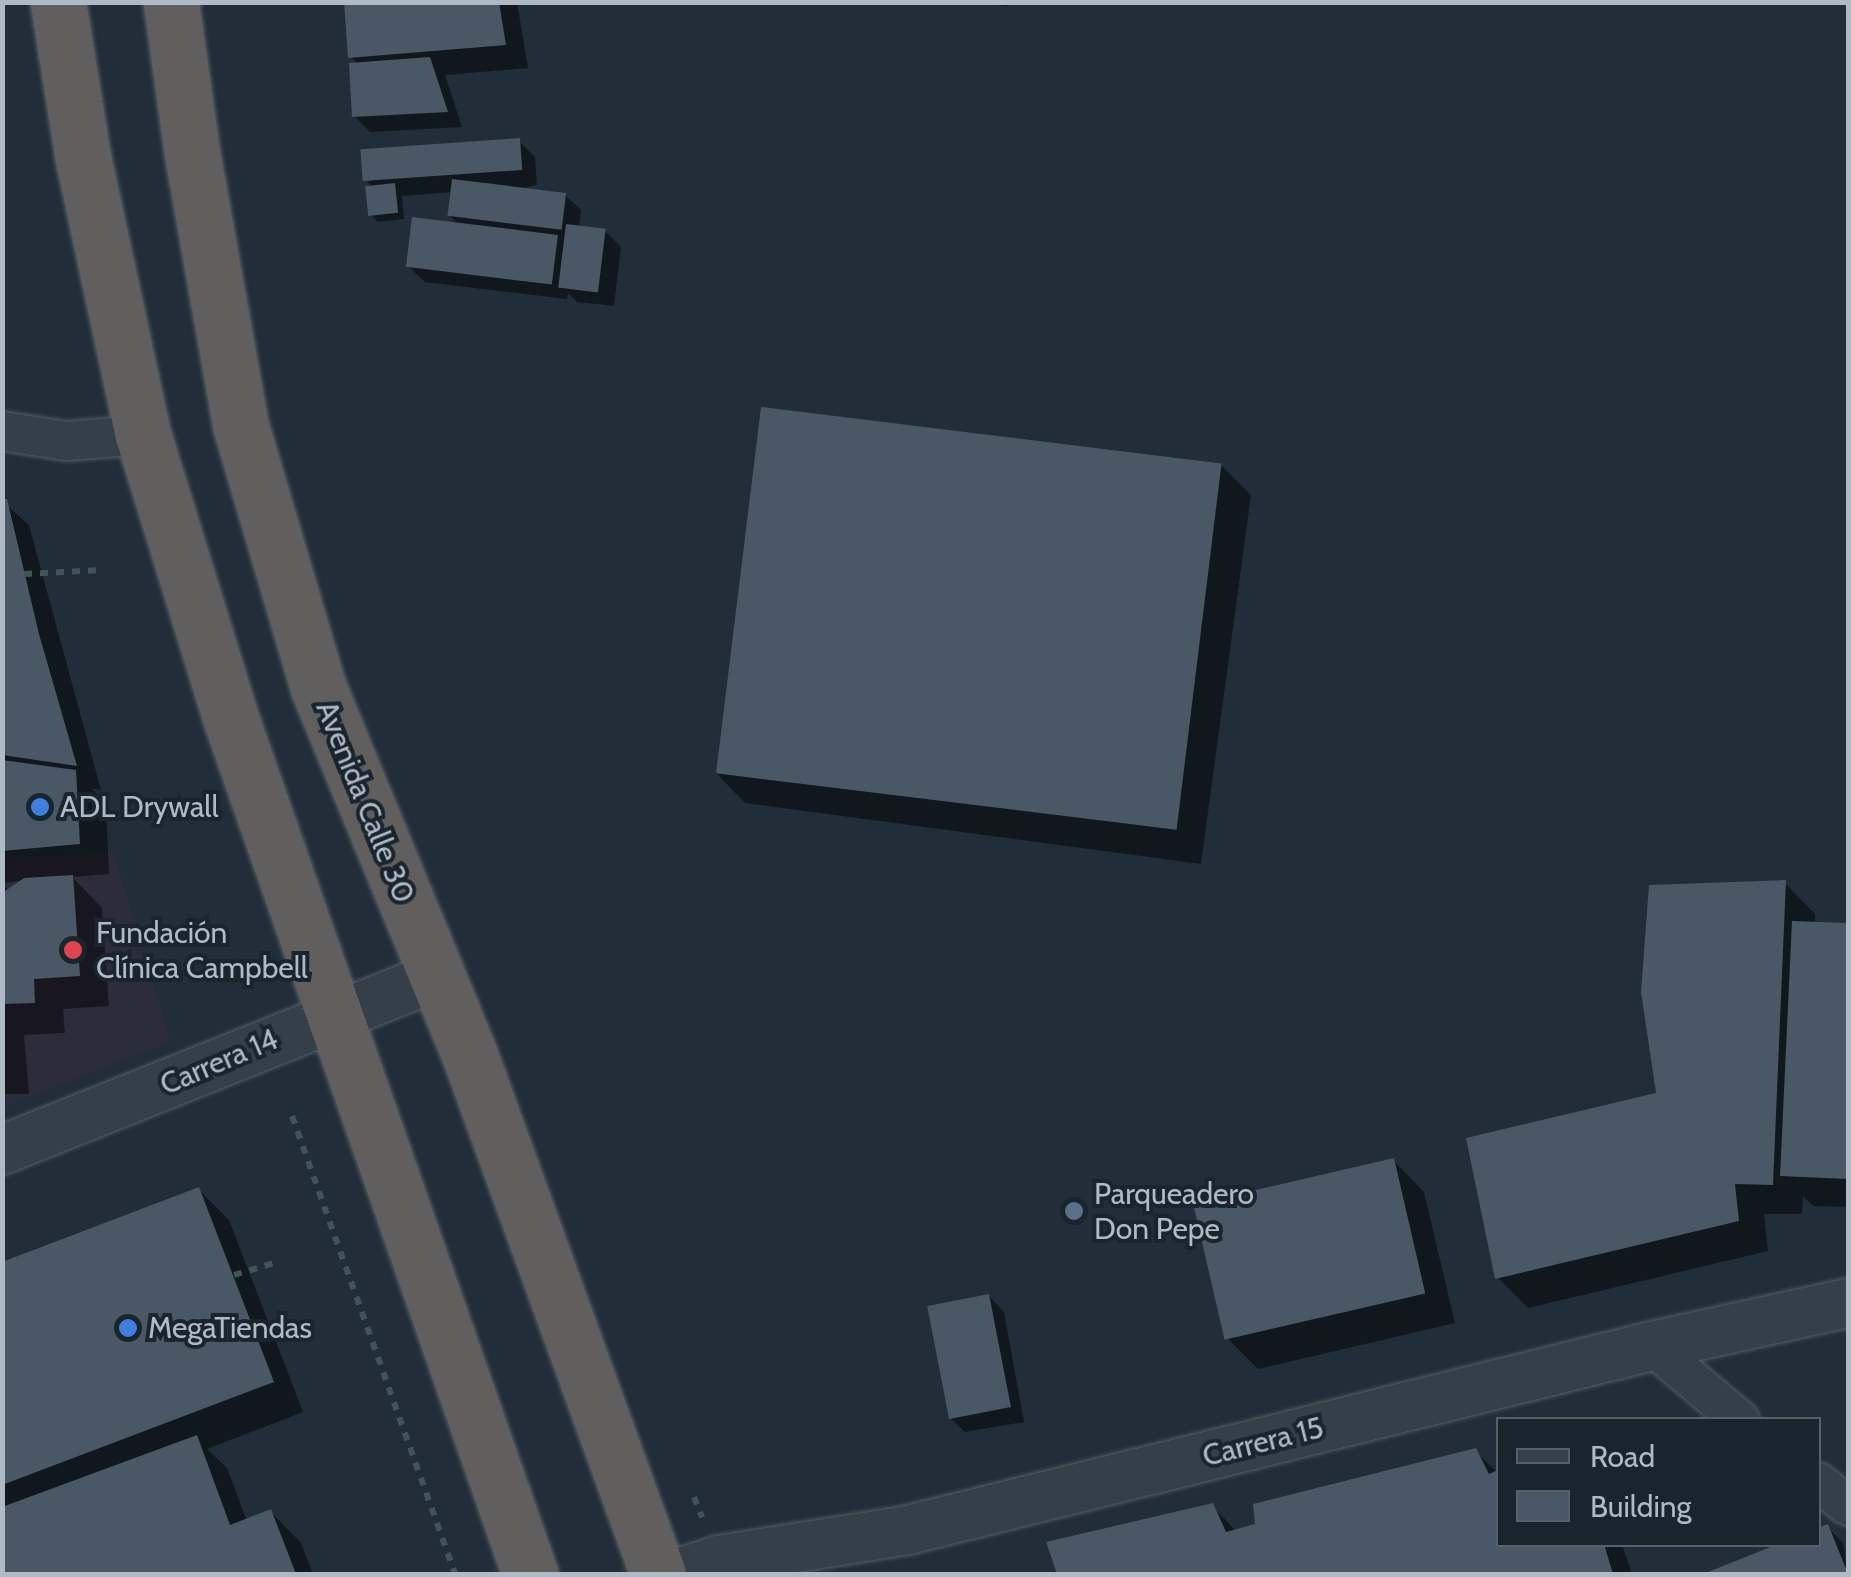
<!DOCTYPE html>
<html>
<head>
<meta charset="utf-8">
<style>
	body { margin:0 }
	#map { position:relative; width:1851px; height:1577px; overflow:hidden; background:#212d38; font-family:Cabin,sans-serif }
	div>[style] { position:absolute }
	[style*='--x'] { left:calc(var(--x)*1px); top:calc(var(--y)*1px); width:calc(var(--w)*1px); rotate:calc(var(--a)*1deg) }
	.medical>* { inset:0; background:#2d2c3a }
	.shadow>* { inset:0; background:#0007 }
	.building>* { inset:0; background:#495864; transform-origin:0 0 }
	.path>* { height:6px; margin-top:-3px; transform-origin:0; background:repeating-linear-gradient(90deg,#405556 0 8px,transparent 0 16px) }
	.roads { filter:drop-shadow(0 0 2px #525d66) drop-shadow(0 0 2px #525d66) }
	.minor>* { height:38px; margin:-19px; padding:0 19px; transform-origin:19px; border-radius:19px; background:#343f48 }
	.tertiary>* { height:48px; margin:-24px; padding:0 24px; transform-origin:24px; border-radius:24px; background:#343f48 }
	.trunk>* { height:55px; margin:-27.5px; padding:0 27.5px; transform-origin:27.5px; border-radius:27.5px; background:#605f5e }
	.dots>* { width:28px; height:28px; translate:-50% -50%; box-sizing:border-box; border:5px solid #1a242d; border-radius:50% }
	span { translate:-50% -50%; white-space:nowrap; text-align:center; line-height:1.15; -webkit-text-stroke:8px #1a242d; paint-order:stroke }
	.street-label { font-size:30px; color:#afbac5 }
	.poi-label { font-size:30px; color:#afbac5 }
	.left { translate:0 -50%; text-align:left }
	.frame { position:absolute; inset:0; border:5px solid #afbac5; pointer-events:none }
	.legend { position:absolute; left:1496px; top:1417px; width:325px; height:130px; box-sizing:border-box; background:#1a242d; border:2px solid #56606a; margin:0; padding:12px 18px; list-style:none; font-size:30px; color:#afbac5 }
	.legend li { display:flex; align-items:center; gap:20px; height:50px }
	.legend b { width:50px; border:2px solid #56606a }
</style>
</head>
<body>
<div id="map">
	<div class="medical">
		<div style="clip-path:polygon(114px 853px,171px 1042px,3px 1107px,2px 858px)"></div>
	</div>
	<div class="shadow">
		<div style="clip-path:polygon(346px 2px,517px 2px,528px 68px,445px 75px,462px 127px,370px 132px,354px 116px,359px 65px,351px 57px)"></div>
		<div style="clip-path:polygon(965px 2px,1008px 2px,1008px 6px)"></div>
		<div style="clip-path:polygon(519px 141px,535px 157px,537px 185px,518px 189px,565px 195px,581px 210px,579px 228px,605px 231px,621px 247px,614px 306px,577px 302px,568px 293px,567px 299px,425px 282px,409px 267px,459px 225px,449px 215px,452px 192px,402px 196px,404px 219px,378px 222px,371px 215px,373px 187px,367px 182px)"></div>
		<div style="clip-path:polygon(1220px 464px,1251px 495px,1201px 864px,745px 803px,715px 772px)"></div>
		<div style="clip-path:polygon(2px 501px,29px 525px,101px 790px,91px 788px,106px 803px,109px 874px,72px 877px,102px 908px,109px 1006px,63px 1009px,65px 1033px,24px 1035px,29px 1094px,2px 1094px,2px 884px,9px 891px,23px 881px,2px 883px)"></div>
		<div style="clip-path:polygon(1785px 883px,1815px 914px,1815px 924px,1848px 926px,1848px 1207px,1813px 1206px,1803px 1196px,1802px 1214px,1764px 1214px,1768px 1251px,1528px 1308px,1497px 1277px,1659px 1095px)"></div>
		<div style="clip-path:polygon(1394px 1161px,1424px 1192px,1455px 1323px,1258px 1369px,1227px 1338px)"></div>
		<div style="clip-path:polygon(199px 1190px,229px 1220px,303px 1412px,207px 1449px,227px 1468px,247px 1521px,271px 1512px,301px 1543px,313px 1574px,2px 1574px,2px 1264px)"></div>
		<div style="clip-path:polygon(989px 1296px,1004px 1312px,1024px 1422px,965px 1432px,949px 1417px)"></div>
		<div style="clip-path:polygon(1475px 1451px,1498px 1473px,1498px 1544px,1622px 1544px,1632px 1574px,1059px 1574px,1049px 1544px,1212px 1506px,1237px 1532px)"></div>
		<div style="clip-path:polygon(1827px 1527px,1843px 1543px,1848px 1574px,1710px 1574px,1784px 1544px,1818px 1544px)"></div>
	</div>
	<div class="building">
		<div style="clip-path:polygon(344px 2px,499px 2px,506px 45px,348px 58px)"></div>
		<div style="clip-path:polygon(430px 57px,448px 112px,352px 117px,349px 63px)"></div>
		<div style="left:520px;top:138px;width:32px;height:160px;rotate:86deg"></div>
		<div style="left:452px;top:179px;width:115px;height:37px;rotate:7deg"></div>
		<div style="left:395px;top:183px;width:30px;height:30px;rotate:84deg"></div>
		<div style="left:412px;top:217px;width:147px;height:50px;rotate:7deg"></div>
		<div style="left:566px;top:224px;width:40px;height:64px;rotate:7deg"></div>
		<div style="left:761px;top:407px;width:464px;height:369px;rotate:7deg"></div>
		<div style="clip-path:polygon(2px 499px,7px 499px,39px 634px,77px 766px,2px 755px)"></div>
		<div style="clip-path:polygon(2px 760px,76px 770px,80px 844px,2px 851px)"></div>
		<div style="clip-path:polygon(73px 875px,80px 976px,34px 979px,35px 1003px,2px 1004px,2px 893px,24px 878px)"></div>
		<div style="clip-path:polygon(1786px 880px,1773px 1185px,1735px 1184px,1739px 1221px,1495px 1279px,1466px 1138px,1656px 1093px,1641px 992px,1649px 885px)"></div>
		<div style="clip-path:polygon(1792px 921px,1848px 923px,1848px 1179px,1780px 1176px)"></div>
		<div style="left:1394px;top:1158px;width:139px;height:206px;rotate:77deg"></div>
		<div style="clip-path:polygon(199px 1187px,274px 1382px,2px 1485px,2px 1262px)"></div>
		<div style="left:989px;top:1294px;width:115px;height:63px;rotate:79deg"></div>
		<div style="clip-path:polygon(197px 1435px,230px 1525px,271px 1509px,296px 1574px,2px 1574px,2px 1507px)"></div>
		<div style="clip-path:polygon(1476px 1448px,1489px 1474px,1498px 1470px,1498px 1544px,1604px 1544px,1613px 1574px,1057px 1574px,1046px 1542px,1213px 1503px,1226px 1532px,1255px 1524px,1253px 1504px)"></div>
		<div style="clip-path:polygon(1828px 1524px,1848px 1574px,1703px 1574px,1778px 1544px,1818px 1544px,1818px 1528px)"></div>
	</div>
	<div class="path">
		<div style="--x:24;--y:574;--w:79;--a:-2.9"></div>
		<div style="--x:292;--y:1116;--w:486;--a:70.4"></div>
		<div style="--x:234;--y:1275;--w:42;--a:-16.7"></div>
		<div style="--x:694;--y:1497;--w:22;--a:68"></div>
	</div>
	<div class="roads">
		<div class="minor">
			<div style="--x:2;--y:431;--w:65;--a:8.9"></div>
			<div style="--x:66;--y:441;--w:77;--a:-4.5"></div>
			<div style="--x:1652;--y:1346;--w:115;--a:40.1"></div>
			<div style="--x:1818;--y:1482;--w:38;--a:39"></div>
		</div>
		<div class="tertiary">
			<div style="--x:2;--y:1150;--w:468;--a:-21.8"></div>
			<div style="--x:676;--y:1574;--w:45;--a:-18"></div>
			<div style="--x:719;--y:1560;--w:191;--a:-9"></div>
			<div style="--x:908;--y:1530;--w:766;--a:-13.89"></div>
			<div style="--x:1652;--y:1346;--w:201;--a:-12.4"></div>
		</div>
		<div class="trunk">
			<div style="--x:58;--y:2;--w:158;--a:80.9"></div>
			<div style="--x:83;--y:158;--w:283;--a:77.8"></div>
			<div style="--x:143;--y:435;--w:300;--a:72.8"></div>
			<div style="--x:232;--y:722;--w:903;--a:70.72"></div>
			<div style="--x:171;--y:2;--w:152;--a:82.1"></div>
			<div style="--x:192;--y:153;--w:278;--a:79.9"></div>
			<div style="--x:241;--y:427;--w:271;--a:73.5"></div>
			<div style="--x:318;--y:687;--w:396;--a:67.6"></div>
			<div style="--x:469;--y:1053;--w:554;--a:70.06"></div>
		</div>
	</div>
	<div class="dots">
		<div style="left:40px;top:807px;background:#3f7fe0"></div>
		<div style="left:73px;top:950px;background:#e0444e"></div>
		<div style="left:1074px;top:1211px;background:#5c6f8a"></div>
		<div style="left:128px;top:1328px;background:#3f7fe0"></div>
	</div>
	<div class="street-label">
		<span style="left:365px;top:802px;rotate:68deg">Avenida Calle 30</span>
		<span style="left:219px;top:1062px;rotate:-23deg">Carrera 14</span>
		<span style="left:1263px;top:1442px;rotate:-14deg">Carrera 15</span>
	</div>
	<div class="poi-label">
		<span class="left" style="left:60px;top:807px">ADL Drywall</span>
		<span class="left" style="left:96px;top:950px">Fundación<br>Clínica Campbell</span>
		<span class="left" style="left:1094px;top:1211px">Parqueadero<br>Don Pepe</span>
		<span class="left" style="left:148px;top:1328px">MegaTiendas</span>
	</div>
	<div class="frame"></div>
	<ul class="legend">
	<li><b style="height:12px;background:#343f48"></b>Road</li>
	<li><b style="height:28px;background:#495864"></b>Building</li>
	</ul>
</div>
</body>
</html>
